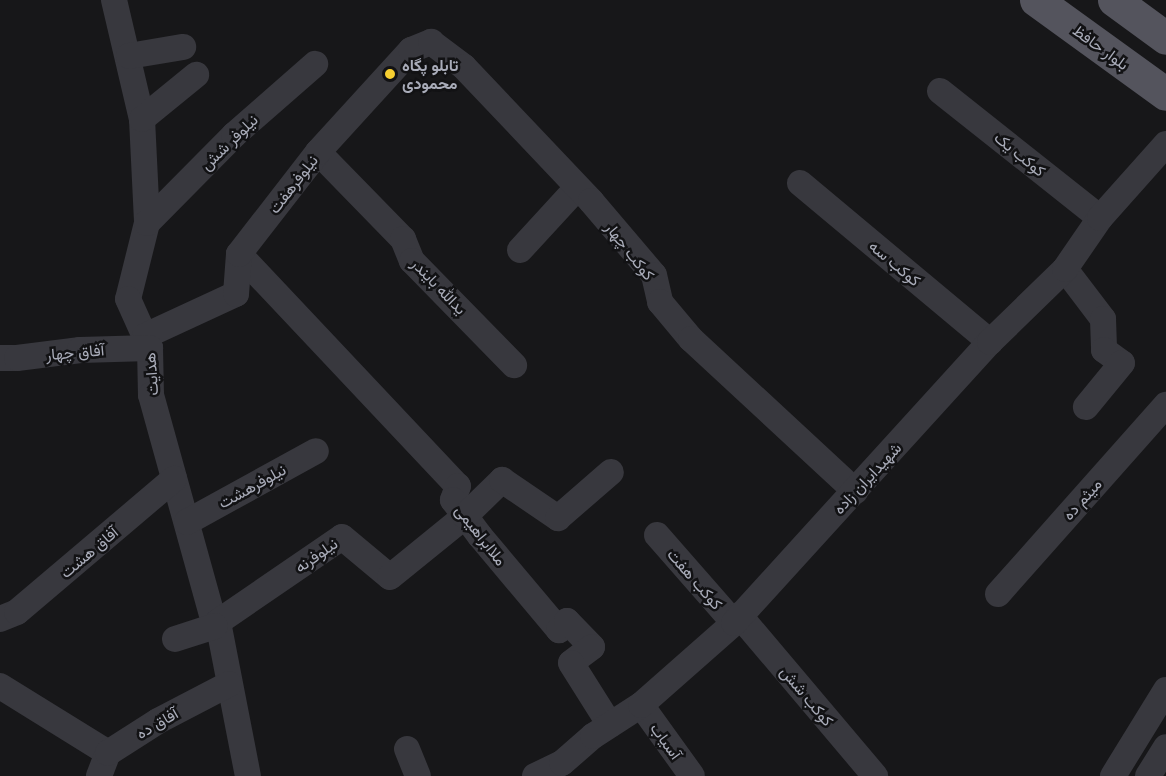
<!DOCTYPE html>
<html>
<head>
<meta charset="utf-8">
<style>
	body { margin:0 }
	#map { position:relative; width:1166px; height:776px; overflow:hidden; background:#171719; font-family:"Golos Text",Vazirmatn,sans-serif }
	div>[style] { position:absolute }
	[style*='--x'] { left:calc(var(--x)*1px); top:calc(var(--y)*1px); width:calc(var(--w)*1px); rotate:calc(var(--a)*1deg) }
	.minor>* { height:26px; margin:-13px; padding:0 13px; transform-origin:13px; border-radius:13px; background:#38383e }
	.major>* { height:33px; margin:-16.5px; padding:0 16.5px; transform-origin:16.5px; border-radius:16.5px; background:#54545d }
	.dots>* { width:16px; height:16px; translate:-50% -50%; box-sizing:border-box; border:3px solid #121214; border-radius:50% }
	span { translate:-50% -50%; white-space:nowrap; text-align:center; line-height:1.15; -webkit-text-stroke:5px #121214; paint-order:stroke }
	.street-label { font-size:16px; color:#a9acb9 }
	.poi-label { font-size:16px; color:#a9acb9; font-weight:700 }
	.left { translate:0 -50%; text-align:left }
</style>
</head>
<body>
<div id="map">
	<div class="minor">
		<div style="--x:114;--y:0;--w:122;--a:76.8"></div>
		<div style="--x:142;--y:119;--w:104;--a:87.2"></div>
		<div style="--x:147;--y:223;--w:78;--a:104"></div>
		<div style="--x:128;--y:299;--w:54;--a:65.8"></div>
		<div style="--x:150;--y:348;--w:47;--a:88.8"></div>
		<div style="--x:151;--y:395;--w:240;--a:74.5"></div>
		<div style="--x:215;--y:626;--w:5;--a:-53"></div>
		<div style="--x:218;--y:622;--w:157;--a:79"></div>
		<div style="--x:129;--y:56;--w:55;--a:-9.5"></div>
		<div style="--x:940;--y:91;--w:204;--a:38.4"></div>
		<div style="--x:142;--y:119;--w:70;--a:-39.2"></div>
		<div style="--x:318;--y:152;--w:122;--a:45.7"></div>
		<div style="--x:403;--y:239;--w:24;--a:68"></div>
		<div style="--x:412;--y:261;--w:146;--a:45.6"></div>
		<div style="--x:800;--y:183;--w:248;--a:39.9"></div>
		<div style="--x:147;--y:223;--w:124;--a:-45.3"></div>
		<div style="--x:234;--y:135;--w:108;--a:-41.2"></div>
		<div style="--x:520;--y:250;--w:84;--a:-47.4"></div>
		<div style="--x:239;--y:254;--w:319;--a:46.7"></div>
		<div style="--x:458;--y:486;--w:15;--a:110"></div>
		<div style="--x:453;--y:500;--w:45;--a:53.1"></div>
		<div style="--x:480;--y:536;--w:123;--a:50"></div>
		<div style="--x:559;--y:630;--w:12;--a:-48"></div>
		<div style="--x:567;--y:621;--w:36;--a:46"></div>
		<div style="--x:592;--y:647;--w:26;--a:143"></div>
		<div style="--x:571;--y:663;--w:73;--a:57.8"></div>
		<div style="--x:1065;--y:269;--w:63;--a:52.8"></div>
		<div style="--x:1103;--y:319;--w:31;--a:88"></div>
		<div style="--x:1104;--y:350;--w:22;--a:36"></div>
		<div style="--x:1122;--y:363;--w:57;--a:129.3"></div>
		<div style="--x:145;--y:336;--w:100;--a:-24.8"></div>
		<div style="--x:236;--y:294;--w:40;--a:-85.7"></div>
		<div style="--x:239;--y:254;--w:129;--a:-52.2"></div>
		<div style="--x:318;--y:152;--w:138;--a:-47.6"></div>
		<div style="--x:411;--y:50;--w:22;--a:-22"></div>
		<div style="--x:431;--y:42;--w:41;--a:37.1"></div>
		<div style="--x:464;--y:67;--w:185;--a:46.5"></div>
		<div style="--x:591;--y:201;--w:97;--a:49.6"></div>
		<div style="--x:654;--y:275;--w:28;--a:77"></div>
		<div style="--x:660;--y:302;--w:48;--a:50"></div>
		<div style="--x:691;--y:339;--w:224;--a:42.8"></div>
		<div style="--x:0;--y:358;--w:17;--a:0"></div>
		<div style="--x:17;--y:358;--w:64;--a:-7.2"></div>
		<div style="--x:80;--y:350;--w:70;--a:-1.6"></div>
		<div style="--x:187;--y:522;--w:147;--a:-28.8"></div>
		<div style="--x:657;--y:535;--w:117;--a:48.8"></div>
		<div style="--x:998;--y:594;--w:253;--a:-48.4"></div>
		<div style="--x:739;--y:615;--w:211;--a:49.8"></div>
		<div style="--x:0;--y:619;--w:18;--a:-22"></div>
		<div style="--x:17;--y:612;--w:206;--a:-40.3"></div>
		<div style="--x:218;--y:622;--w:150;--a:-34.4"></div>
		<div style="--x:342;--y:537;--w:62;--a:39.8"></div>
		<div style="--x:390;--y:577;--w:97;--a:-39.1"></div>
		<div style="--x:465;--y:516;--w:52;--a:-44.2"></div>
		<div style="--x:502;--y:480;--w:68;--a:34.2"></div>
		<div style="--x:558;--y:518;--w:70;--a:-41"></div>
		<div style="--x:175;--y:639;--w:42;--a:-18"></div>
		<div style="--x:0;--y:686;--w:127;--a:31.8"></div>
		<div style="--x:641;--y:705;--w:87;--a:54.3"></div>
		<div style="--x:407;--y:749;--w:29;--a:68"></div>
		<div style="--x:99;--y:776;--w:25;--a:-69"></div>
		<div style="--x:108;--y:753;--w:59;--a:-32.6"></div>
		<div style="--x:158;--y:721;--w:80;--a:-27.5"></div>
		<div style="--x:535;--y:776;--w:30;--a:-26"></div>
		<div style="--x:562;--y:763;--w:41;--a:-41.1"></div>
		<div style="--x:593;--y:736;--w:57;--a:-32.9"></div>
		<div style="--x:641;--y:705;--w:124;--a:-41.4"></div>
		<div style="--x:734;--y:623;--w:380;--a:-47.7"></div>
		<div style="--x:990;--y:342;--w:105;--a:-44.2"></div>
		<div style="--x:1065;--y:269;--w:62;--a:-55.5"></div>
		<div style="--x:1100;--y:218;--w:99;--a:-48.3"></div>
		<div style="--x:1113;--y:776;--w:101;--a:-58.4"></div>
		<div style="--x:1148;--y:776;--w:34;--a:-58"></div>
	</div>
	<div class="major">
		<div style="--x:1036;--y:0;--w:160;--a:35.9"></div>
		<div style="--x:1114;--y:0;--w:64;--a:36.2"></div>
	</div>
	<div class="dots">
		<div style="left:390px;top:74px;background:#f7cf31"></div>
	</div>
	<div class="street-label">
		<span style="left:1101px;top:47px;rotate:36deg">بلوار حافظ</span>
		<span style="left:229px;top:142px;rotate:-44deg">نیلوفر شش</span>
		<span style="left:1020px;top:154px;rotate:39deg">کوکب یک</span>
		<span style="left:293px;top:184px;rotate:-52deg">نیلوفرهفت</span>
		<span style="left:630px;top:251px;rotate:52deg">کوکب چهار</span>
		<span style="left:895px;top:263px;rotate:40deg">کوکب سه</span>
		<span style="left:439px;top:286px;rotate:46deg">یدالله بایندر</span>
		<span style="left:75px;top:352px;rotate:-5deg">آفاق چهار</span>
		<span style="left:151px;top:374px;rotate:-94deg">هدایت</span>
		<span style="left:867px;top:478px;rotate:-47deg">شهیدایران زاده</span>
		<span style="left:252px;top:486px;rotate:-29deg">نیلوفرهشت</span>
		<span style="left:1082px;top:499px;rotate:-48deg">میثم ده</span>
		<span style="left:481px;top:535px;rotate:52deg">ملاابراهیمی</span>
		<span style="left:89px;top:552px;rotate:-40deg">آفاق هشت</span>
		<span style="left:316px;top:555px;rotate:-35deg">نیلوفرنه</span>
		<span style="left:695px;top:579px;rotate:49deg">کوکب هفت</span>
		<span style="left:807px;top:696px;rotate:50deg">کوکب شش</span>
		<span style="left:157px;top:723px;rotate:-30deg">آفاق ده</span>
		<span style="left:666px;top:741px;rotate:54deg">آسیاب</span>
	</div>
	<div class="poi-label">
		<span class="left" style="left:402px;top:74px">تابلو پگاه<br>محمودی</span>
	</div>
</div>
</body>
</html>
